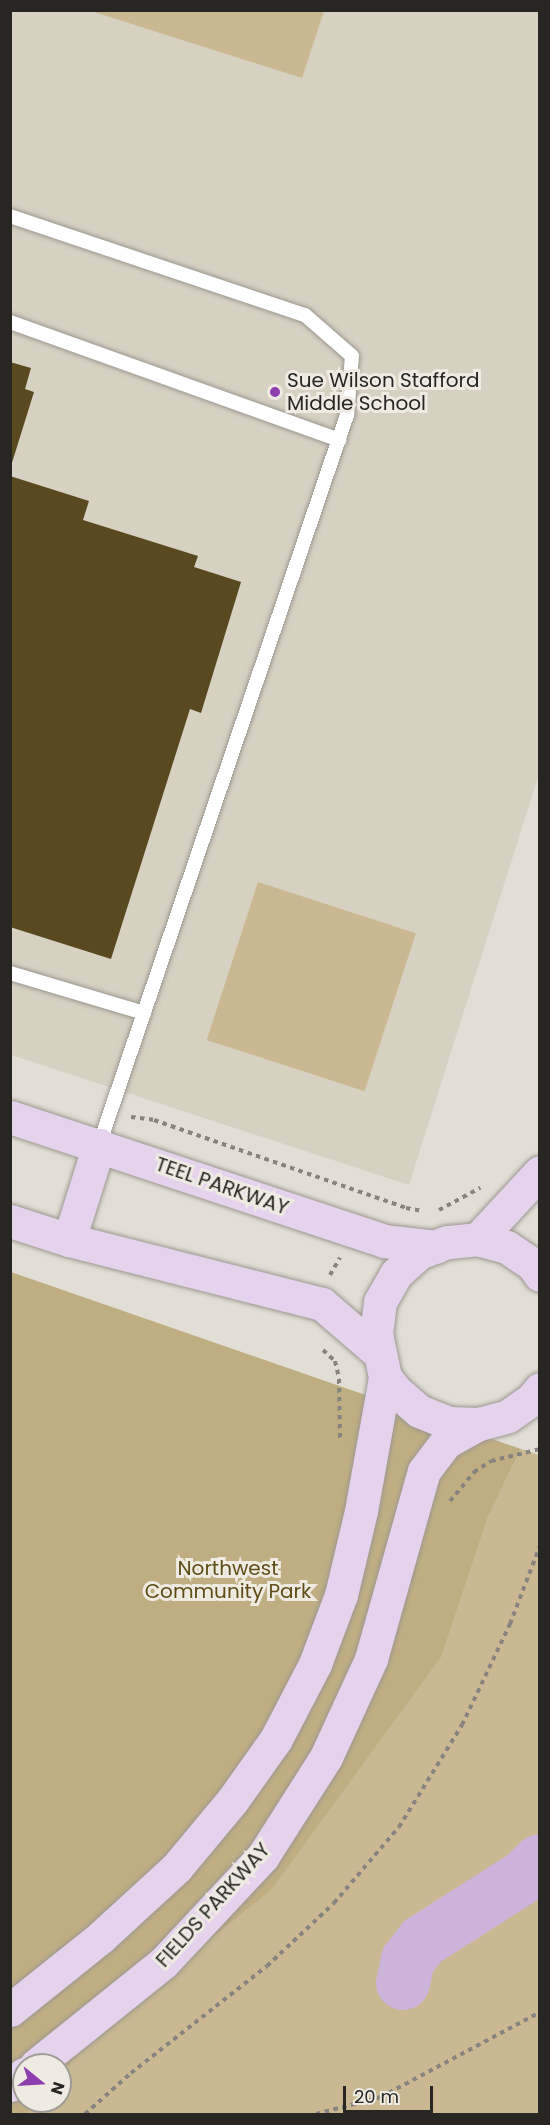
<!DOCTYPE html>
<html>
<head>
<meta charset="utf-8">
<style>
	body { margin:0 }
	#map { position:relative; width:550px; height:2125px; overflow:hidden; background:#e2ded6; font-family:Poppins,sans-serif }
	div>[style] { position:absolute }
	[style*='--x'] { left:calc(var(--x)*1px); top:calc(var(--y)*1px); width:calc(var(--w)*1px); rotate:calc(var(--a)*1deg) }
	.built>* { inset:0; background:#d7d1c2 }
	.green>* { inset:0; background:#c9b892; transform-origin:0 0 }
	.forest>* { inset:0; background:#c0ae83 }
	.river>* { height:54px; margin:-27px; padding:0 27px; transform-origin:27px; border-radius:27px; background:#ccb3da }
	.building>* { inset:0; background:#594920 }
	.path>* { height:4px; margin-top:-2px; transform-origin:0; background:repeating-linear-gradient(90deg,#87847f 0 4.5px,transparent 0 9px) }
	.roads { filter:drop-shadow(0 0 2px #9b9890) drop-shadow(0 0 2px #9b9890) }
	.lane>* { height:14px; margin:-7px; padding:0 7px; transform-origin:7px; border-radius:7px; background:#fff }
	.secondary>* { height:33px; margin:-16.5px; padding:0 16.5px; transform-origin:16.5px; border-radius:16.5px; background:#e5d3ee }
	.dots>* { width:16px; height:16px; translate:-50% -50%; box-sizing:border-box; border:3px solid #efebe3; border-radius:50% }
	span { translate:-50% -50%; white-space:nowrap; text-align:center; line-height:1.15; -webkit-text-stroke:6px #efebe3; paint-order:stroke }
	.poi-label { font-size:20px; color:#272623 }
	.left { translate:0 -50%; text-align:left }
	.street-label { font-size:20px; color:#272623 }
	.park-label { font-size:20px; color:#5f4c18 }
	.frame { position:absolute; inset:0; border:12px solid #272623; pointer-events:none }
	.north { position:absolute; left:12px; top:2053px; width:60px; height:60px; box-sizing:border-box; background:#efebe3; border:2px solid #9f9c96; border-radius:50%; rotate:108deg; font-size:16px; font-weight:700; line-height:24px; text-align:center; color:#272623 }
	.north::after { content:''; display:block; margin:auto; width:21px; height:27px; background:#8d3faf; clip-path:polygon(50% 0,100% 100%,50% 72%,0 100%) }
	.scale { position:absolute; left:343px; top:2086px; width:90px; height:27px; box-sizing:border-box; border:3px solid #272623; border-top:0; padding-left:8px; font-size:18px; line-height:21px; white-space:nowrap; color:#272623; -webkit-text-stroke:4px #efebe3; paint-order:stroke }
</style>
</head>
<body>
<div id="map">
	<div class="built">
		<div style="clip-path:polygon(11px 11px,539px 11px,539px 774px,409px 1185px,11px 1055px)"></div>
	</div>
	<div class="green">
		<div style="clip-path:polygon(91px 11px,324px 10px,324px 11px,302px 78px)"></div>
		<div style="left:258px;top:882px;width:166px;height:166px;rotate:18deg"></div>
		<div style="clip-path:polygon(521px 1449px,539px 1455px,539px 2114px,26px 2114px,38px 2101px,60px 2101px,60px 2075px,104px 2023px,487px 1519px)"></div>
	</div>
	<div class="forest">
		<div style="clip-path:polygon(11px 1272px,521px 1449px,487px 1519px,441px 1657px,271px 1890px,105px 2023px,60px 2075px,60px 2065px,24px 2065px,24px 2101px,38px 2101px,26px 2114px,11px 2114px)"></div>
	</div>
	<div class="river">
		<div style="--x:403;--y:1983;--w:24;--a:-78"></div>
		<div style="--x:408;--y:1960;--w:24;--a:-52"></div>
		<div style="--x:423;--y:1941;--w:121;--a:-32.5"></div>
		<div style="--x:525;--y:1876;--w:21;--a:-45"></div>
	</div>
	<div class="building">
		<div style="clip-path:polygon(10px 362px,31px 368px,25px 389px,34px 392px,11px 466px)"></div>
		<div style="clip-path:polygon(10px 476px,89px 501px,83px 520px,198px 556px,194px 567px,241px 582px,201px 713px,190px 709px,111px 959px,10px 927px)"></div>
	</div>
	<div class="path">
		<div style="--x:131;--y:1117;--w:23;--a:7"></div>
		<div style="--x:154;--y:1120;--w:267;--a:19.2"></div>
		<div style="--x:406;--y:1208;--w:17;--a:10"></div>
		<div style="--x:439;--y:1210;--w:47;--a:-28.2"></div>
		<div style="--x:330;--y:1275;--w:20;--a:-60"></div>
		<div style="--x:323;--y:1350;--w:16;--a:43"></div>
		<div style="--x:335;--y:1361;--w:18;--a:77"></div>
		<div style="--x:339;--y:1379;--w:59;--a:89"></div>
		<div style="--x:450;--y:1501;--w:38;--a:-50"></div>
		<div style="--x:474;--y:1472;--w:20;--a:-33"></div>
		<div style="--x:491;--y:1461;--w:50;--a:-13.8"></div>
		<div style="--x:85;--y:2114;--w:62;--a:-41.7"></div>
		<div style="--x:131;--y:2073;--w:173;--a:-38.2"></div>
		<div style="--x:267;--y:1966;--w:92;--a:-43.2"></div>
		<div style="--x:334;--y:1903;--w:100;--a:-49.5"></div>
		<div style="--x:399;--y:1827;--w:120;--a:-58.3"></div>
		<div style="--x:462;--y:1725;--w:112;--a:-64.6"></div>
		<div style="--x:510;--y:1624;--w:84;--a:-69"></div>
		<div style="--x:316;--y:2114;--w:67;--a:-14.7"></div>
		<div style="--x:381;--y:2097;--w:180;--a:-28.1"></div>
	</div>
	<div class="roads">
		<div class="lane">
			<div style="--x:10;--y:216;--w:311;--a:18.6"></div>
			<div style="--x:305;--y:315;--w:62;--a:41.1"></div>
			<div style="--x:352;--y:356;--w:59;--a:94.8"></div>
			<div style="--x:347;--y:415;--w:771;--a:108.76"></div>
			<div style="--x:10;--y:322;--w:350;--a:19.7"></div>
			<div style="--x:10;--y:973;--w:140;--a:16.6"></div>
		</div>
		<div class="secondary">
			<div style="--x:10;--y:1117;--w:394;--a:18.3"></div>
			<div style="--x:384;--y:1241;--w:52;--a:6.6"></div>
			<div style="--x:10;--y:1221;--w:62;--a:17.9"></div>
			<div style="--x:69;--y:1240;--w:261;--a:14.2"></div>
			<div style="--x:322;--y:1304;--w:75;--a:40.7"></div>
			<div style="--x:478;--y:1239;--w:91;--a:-47.2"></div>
			<div style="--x:69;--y:1240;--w:100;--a:-72.5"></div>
			<div style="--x:540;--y:1275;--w:14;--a:-126"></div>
			<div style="--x:532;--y:1264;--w:30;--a:-146"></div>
			<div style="--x:507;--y:1247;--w:30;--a:-165"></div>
			<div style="--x:478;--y:1239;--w:31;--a:174"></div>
			<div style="--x:447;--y:1242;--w:30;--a:159"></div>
			<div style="--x:419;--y:1253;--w:31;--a:138"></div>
			<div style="--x:396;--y:1274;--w:32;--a:120"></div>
			<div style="--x:380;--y:1302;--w:31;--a:97"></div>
			<div style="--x:376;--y:1333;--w:45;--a:78.4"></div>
			<div style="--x:385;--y:1377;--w:18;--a:52"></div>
			<div style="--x:396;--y:1391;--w:30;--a:41"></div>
			<div style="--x:419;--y:1411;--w:31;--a:22"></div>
			<div style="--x:448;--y:1423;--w:31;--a:2"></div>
			<div style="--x:479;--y:1424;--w:30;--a:-15"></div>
			<div style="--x:508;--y:1416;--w:29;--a:-35"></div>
			<div style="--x:532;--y:1399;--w:13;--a:-51"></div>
			<div style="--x:10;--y:2010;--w:117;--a:-38.7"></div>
			<div style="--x:101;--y:1937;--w:103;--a:-42.6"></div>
			<div style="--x:177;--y:1867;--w:86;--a:-50.2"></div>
			<div style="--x:232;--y:1801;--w:76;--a:-54.6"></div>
			<div style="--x:276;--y:1739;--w:85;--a:-62.5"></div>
			<div style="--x:315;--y:1664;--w:74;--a:-69.4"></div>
			<div style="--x:341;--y:1595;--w:86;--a:-76.6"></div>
			<div style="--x:361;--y:1511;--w:136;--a:-79.8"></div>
			<div style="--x:36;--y:2065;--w:163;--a:-38.8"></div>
			<div style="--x:163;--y:1963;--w:146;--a:-46.9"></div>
			<div style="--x:263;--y:1856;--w:117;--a:-57.5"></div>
			<div style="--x:326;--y:1757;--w:108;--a:-65.3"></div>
			<div style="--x:371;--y:1659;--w:195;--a:-74.3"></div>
			<div style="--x:424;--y:1471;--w:36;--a:-53"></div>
			<div style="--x:446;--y:1442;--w:38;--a:-29"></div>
			<div style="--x:10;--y:2085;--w:18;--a:-38"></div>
		</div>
	</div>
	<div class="dots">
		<div style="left:275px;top:392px;background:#8d3faf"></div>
	</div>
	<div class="poi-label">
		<span class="left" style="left:287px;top:392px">Sue Wilson Stafford<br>Middle School</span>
	</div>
	<div class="street-label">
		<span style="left:222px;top:1186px;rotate:19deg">TEEL PARKWAY</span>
		<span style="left:213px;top:1905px;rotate:-48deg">FIELDS PARKWAY</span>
	</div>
	<div class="park-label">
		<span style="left:228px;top:1580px">Northwest<br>Community Park</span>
	</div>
	<div class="frame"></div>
	<div class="north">N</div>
	<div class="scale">20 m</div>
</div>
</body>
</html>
